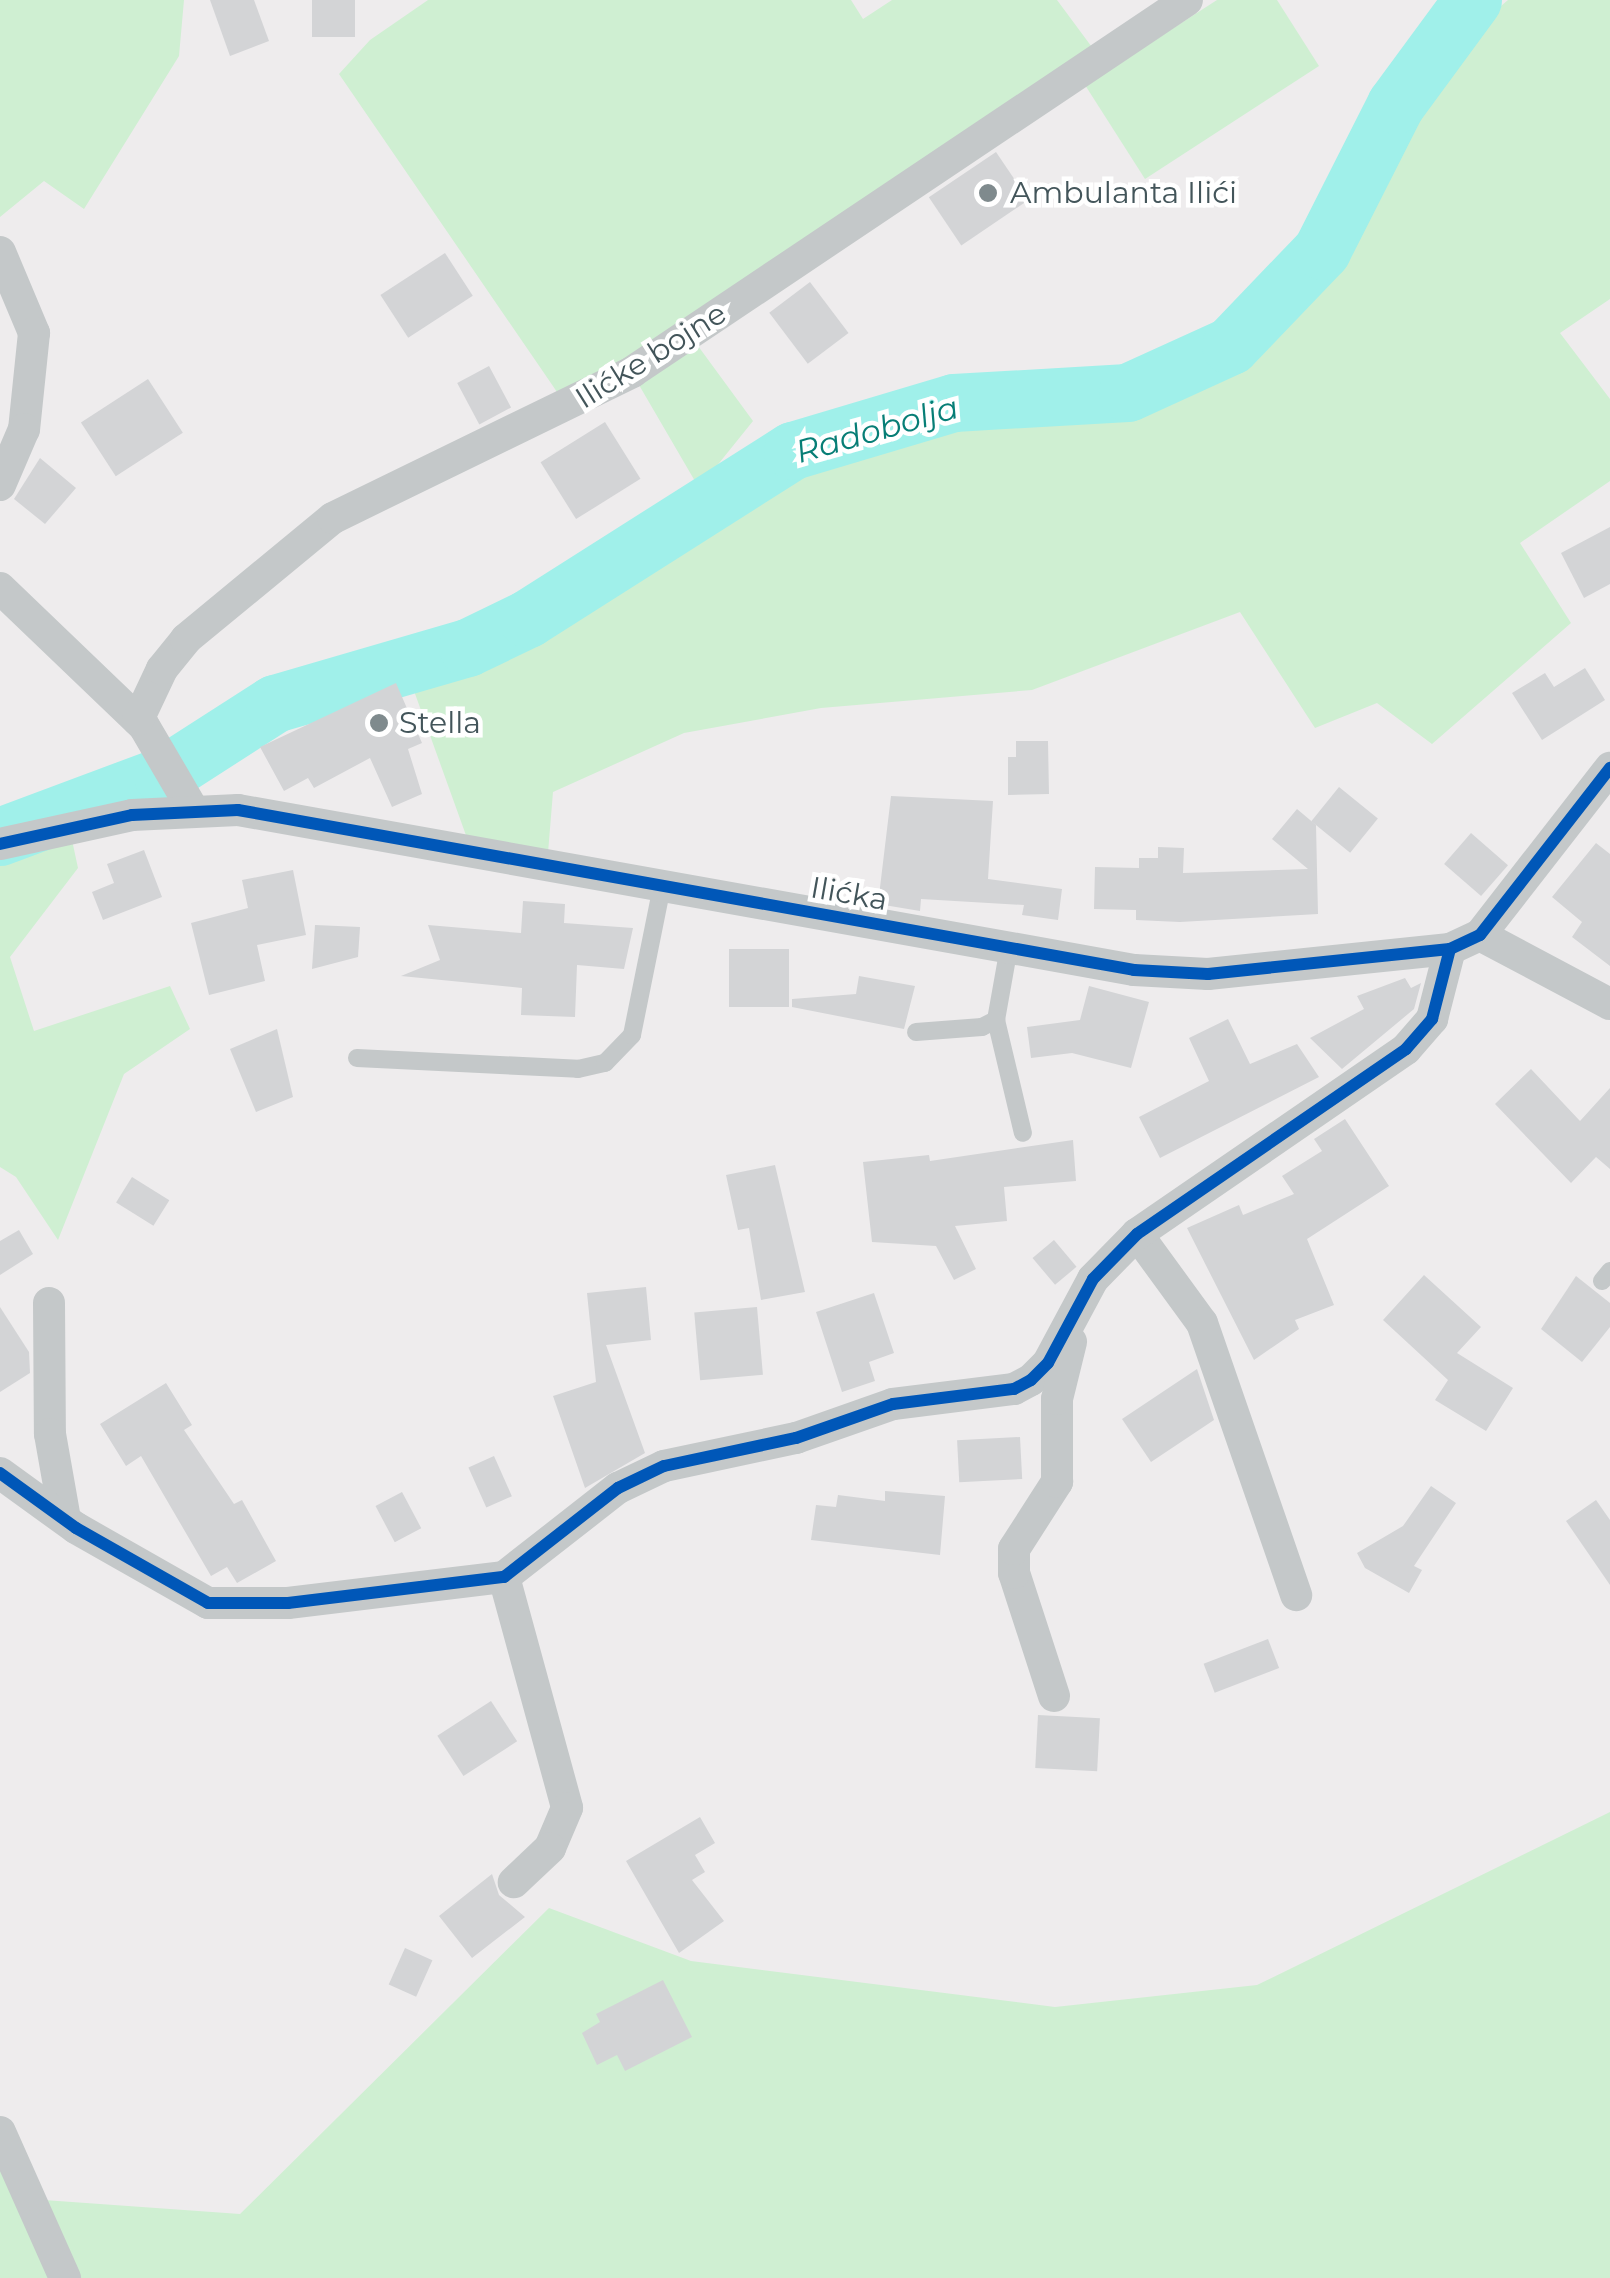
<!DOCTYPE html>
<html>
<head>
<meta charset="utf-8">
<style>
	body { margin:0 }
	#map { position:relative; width:1610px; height:2278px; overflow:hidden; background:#eeeced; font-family:Montserrat,sans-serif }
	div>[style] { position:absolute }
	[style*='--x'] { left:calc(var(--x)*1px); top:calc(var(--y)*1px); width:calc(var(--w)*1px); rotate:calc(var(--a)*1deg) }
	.green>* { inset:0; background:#cfefd2 }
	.river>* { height:58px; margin:-29px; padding:0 29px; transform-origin:29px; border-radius:29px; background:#a0f0ea }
	.building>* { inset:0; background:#d3d4d6; transform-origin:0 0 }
	.service>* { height:18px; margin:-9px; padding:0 9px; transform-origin:9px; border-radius:9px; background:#c4c8c9 }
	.minor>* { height:32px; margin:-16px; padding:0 16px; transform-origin:16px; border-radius:16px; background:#c4c8c9 }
	.cycleway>* { height:12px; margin:-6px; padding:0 6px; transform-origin:6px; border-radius:6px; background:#0057b8 }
	.dots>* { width:28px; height:28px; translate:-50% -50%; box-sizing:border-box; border:5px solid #fff; border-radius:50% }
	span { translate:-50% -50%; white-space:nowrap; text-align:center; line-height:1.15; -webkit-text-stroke:9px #fff; paint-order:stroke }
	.poi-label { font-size:30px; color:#43555a }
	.left { translate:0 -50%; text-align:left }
	.street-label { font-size:30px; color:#43555a }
	.water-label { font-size:32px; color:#077e76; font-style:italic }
</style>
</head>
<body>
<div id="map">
	<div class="green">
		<div style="clip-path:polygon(0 0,184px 0,179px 56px,84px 209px,44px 181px,0 217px)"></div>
		<div style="clip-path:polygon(428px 0,851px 0,863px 19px,892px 0,1057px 0,1100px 58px,690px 335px,753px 421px,699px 488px,632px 373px,568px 408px,339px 74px,370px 40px)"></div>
		<div style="clip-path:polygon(1217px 0,1277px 0,1319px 66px,1145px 179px,1085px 85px)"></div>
		<div style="clip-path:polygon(1508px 0,1610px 0,1610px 299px,1560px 333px,1610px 399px,1610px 481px,1520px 543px,1571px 623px,1432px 744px,1377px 703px,1315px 728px,1240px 612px,1032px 690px,821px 708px,684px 733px,553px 792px,547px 865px,472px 852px,409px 677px,447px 670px,518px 639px,813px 455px,882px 432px,938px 423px,1049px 406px,1173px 400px,1217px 381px,1320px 275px,1418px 96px,1468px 34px)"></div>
		<div style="clip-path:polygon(69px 826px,78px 868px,10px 957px,34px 1031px,170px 986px,190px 1029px,124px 1074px,58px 1240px,16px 1177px,0 1167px,0 844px)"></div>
		<div style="clip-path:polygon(1610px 1812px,1610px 2278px,0 2278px,0 2132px,30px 2199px,240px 2214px,549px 1908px,691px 1961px,1055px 2007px,1257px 1985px)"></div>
	</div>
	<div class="river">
		<div style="--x:0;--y:837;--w:174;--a:-20.5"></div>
		<div style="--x:163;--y:776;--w:133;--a:-32.7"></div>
		<div style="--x:275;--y:704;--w:201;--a:-16.2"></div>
		<div style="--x:468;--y:648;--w:67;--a:-25.8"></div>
		<div style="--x:528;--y:619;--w:314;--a:-32.4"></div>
		<div style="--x:793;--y:451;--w:168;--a:-16.6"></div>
		<div style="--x:954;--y:403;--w:174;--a:-3.3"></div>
		<div style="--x:1128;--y:393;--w:113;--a:-24.5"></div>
		<div style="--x:1231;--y:346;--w:132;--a:-46.2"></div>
		<div style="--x:1322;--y:251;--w:164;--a:-63.1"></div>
		<div style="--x:1396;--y:105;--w:130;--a:-53.7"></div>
	</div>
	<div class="building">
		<div style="clip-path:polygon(210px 0,254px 0,269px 41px,230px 56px)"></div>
		<div style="left:312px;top:0;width:43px;height:37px"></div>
		<div style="left:996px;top:152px;width:58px;height:81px;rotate:56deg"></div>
		<div style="left:445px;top:253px;width:51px;height:77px;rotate:57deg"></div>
		<div style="left:810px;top:282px;width:64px;height:51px;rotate:53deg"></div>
		<div style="left:489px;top:366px;width:47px;height:36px;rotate:62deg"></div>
		<div style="left:148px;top:379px;width:64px;height:80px;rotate:57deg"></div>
		<div style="left:605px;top:422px;width:67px;height:76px;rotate:58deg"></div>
		<div style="clip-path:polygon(40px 458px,76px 488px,45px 524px,14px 499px)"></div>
		<div style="clip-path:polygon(1610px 527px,1610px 584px,1584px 598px,1561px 553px)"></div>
		<div style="clip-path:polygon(1585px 668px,1605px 700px,1542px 740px,1512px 693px,1545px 673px,1554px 687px)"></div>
		<div style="clip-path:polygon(396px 683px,422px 743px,408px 749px,422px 794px,392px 807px,370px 758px,314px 788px,308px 778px,284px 791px,260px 747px)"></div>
		<div style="clip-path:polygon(1016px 741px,1048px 741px,1049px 794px,1008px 795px,1008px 757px,1016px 757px)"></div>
		<div style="left:1339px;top:787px;width:50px;height:44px;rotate:39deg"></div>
		<div style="clip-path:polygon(891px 796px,993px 801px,988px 879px,1062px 889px,1058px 920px,1022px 915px,1024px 905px,921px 899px,920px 911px,878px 904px)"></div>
		<div style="clip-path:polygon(1297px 809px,1316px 825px,1318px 914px,1180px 922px,1136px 920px,1136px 910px,1094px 909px,1095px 867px,1139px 868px,1139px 858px,1158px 858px,1158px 847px,1184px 848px,1183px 873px,1308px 869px,1272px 839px)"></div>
		<div style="left:1471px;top:833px;width:49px;height:41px;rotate:41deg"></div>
		<div style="clip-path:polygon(1596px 843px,1610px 854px,1610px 966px,1572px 937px,1582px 922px,1552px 897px)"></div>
		<div style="clip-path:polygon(144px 850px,162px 897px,103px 920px,92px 892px,114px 883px,107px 864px)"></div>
		<div style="clip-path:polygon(293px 870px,306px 935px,257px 945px,265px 981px,209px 995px,191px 923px,248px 908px,242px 880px)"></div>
		<div style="clip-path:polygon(523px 901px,565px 904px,564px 923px,633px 928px,624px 969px,577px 965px,575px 1017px,521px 1015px,522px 988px,401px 976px,440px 960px,428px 925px,521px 933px)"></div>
		<div style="clip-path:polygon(315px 925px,360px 927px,358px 957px,312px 969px)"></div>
		<div style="left:729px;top:949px;width:60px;height:58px"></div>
		<div style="clip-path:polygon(859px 976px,915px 986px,904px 1029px,792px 1007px,792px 999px,856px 994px)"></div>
		<div style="clip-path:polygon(1405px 978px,1411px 988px,1421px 983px,1414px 1009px,1342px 1069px,1310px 1038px,1364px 1009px,1357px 996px)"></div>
		<div style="clip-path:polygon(1089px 986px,1149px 1002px,1131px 1068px,1072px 1053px,1031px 1058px,1027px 1027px,1080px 1020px)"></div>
		<div style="clip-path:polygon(1228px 1019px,1250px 1064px,1297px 1044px,1319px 1077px,1160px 1158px,1139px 1117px,1209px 1081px,1189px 1038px)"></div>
		<div style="clip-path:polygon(277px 1029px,293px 1097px,256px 1112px,230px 1049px)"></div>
		<div style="clip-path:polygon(1531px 1069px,1580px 1121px,1610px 1088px,1610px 1169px,1596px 1157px,1571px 1183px,1495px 1104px)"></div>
		<div style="clip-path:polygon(1345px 1119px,1389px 1186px,1307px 1239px,1334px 1305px,1295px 1320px,1299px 1329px,1254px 1360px,1187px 1228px,1239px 1205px,1243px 1215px,1294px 1194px,1282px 1176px,1322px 1151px,1314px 1139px)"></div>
		<div style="clip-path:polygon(1073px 1140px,1076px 1181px,1004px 1187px,1007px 1221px,955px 1226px,976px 1269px,954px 1280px,936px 1246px,872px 1242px,863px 1162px,929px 1155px,930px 1161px)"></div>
		<div style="clip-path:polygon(775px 1165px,805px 1292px,761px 1300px,749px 1228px,738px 1230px,726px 1175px)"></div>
		<div style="left:132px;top:1177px;width:44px;height:30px;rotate:32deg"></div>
		<div style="clip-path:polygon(19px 1230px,33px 1254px,0 1275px,0 1241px)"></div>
		<div style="left:1054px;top:1240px;width:35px;height:28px;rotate:50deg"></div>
		<div style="clip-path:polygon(1424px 1275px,1481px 1327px,1457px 1353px,1513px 1388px,1486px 1431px,1435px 1400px,1448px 1380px,1383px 1320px)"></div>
		<div style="clip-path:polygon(1576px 1276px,1610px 1303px,1610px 1327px,1582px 1362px,1541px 1329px)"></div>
		<div style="clip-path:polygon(646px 1287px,651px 1340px,606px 1345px,645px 1453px,585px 1488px,553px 1396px,596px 1382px,587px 1293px)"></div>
		<div style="clip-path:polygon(874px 1293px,894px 1353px,869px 1362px,875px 1381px,842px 1392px,816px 1312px)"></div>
		<div style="clip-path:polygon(0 1307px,29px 1352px,30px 1373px,0 1392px)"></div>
		<div style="left:757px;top:1307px;width:68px;height:63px;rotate:85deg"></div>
		<div style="clip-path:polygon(1197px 1369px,1214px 1420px,1151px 1462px,1122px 1419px)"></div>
		<div style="clip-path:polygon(166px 1383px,192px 1425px,184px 1430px,234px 1504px,242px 1500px,276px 1561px,237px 1583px,227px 1567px,211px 1576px,141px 1456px,126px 1466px,100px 1424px)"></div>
		<div style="left:1020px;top:1437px;width:42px;height:63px;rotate:87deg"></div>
		<div style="left:494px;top:1456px;width:44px;height:28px;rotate:66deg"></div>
		<div style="clip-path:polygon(1431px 1486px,1456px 1503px,1414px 1566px,1422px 1570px,1409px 1593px,1365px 1568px,1357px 1553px,1403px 1526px)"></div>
		<div style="clip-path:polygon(885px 1491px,945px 1496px,940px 1555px,811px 1540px,816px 1505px,836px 1507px,838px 1495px,885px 1501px)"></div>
		<div style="left:402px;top:1492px;width:41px;height:30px;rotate:62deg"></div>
		<div style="clip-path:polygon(1596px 1500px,1610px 1520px,1610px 1585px,1566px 1521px)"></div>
		<div style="left:1268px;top:1639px;width:31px;height:69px;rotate:69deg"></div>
		<div style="left:491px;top:1701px;width:48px;height:64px;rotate:57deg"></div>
		<div style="left:1038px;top:1715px;width:62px;height:53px;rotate:3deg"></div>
		<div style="clip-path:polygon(700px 1817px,715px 1843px,695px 1855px,705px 1872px,692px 1880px,724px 1921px,679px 1953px,626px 1861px)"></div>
		<div style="clip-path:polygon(492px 1874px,499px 1895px,525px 1917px,472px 1958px,439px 1916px)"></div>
		<div style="left:405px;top:1948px;width:30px;height:40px;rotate:24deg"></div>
		<div style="clip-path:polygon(663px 1980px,692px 2037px,625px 2071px,617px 2055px,597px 2065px,582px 2033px,600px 2022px,596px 2014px)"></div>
	</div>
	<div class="service">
		<div style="--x:1009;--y:947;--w:74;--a:100.1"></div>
		<div style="--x:996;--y:1020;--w:116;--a:76.6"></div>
		<div style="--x:916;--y:1032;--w:66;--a:-4.3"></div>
		<div style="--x:982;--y:1027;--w:16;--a:-27"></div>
		<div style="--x:357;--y:1058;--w:221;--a:2.8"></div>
		<div style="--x:578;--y:1069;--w:28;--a:-13"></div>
		<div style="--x:605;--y:1063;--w:39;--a:-46"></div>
		<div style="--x:632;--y:1035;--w:152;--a:-78.6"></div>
		<div style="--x:1602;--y:1281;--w:13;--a:-51"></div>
	</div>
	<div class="minor">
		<div style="--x:0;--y:252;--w:88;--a:67.2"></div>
		<div style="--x:34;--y:333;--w:97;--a:95.9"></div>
		<div style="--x:24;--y:429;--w:61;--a:113.2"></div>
		<div style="--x:0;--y:588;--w:199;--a:43.8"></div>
		<div style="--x:144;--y:726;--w:97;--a:59.7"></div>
		<div style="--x:138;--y:720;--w:56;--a:-64.8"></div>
		<div style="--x:162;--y:669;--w:38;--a:-51"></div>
		<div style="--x:186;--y:639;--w:190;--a:-39.5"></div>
		<div style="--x:333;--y:518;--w:333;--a:-26"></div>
		<div style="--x:632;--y:372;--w:668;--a:-33.83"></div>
		<div style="--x:0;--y:844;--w:135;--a:-12.4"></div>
		<div style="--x:132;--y:815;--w:106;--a:-2.7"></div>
		<div style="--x:238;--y:810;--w:910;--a:10.12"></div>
		<div style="--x:1134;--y:970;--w:74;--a:3.1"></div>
		<div style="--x:1208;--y:974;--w:243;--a:-5.9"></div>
		<div style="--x:1450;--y:949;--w:33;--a:-25"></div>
		<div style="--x:1480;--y:935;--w:212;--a:-52.1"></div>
		<div style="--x:1480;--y:935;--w:147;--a:28"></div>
		<div style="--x:1137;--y:1234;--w:110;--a:53.9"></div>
		<div style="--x:1202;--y:1323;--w:288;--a:70.9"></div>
		<div style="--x:49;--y:1303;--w:131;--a:89.6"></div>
		<div style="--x:50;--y:1434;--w:86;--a:80"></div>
		<div style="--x:0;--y:1473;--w:94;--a:35.9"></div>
		<div style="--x:76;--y:1528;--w:152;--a:29.6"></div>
		<div style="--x:208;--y:1603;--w:80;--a:0"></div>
		<div style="--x:288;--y:1603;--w:218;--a:-6.9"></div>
		<div style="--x:504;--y:1577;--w:145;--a:-38"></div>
		<div style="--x:618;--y:1488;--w:51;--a:-25.6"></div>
		<div style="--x:664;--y:1466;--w:135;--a:-12"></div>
		<div style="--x:796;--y:1438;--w:103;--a:-19.3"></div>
		<div style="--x:893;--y:1404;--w:122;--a:-7.1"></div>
		<div style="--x:1014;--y:1389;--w:19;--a:-28"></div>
		<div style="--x:1031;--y:1380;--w:24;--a:-45"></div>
		<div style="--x:1048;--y:1363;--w:95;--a:-61.8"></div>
		<div style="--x:1093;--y:1279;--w:63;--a:-45.6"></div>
		<div style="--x:1137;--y:1234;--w:326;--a:-34.5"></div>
		<div style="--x:1406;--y:1049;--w:40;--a:-49"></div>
		<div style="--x:1432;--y:1019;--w:72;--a:-75.6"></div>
		<div style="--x:504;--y:1577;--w:239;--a:74.7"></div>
		<div style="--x:567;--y:1808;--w:43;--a:113"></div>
		<div style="--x:550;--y:1848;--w:50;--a:136.6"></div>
		<div style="--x:1054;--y:1696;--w:129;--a:-108"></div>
		<div style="--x:1014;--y:1573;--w:24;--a:-90"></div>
		<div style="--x:1014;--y:1549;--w:80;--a:-57.3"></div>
		<div style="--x:1057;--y:1482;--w:83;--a:-90"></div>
		<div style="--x:1057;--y:1399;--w:59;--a:-76.2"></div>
		<div style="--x:0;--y:2132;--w:160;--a:66"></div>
	</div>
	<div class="cycleway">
		<div style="--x:0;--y:844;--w:135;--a:-12.4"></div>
		<div style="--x:132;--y:815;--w:106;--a:-2.7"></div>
		<div style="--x:238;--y:810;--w:910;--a:10.12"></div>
		<div style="--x:1134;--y:970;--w:74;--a:3.1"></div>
		<div style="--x:1208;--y:974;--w:243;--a:-5.9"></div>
		<div style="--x:1450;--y:949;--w:33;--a:-25"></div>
		<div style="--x:1480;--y:935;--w:212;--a:-52.1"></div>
		<div style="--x:0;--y:1473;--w:94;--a:35.9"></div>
		<div style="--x:76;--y:1528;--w:152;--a:29.6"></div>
		<div style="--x:208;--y:1603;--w:80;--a:0"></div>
		<div style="--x:288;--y:1603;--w:218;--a:-6.9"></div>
		<div style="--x:504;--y:1577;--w:145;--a:-38"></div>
		<div style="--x:618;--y:1488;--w:51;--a:-25.6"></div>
		<div style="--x:664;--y:1466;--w:135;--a:-12"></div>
		<div style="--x:796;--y:1438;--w:103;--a:-19.3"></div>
		<div style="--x:893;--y:1404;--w:122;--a:-7.1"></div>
		<div style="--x:1014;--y:1389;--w:19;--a:-28"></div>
		<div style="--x:1031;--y:1380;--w:24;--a:-45"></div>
		<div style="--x:1048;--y:1363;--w:95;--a:-61.8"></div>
		<div style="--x:1093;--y:1279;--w:63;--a:-45.6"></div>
		<div style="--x:1137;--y:1234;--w:326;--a:-34.5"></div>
		<div style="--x:1406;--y:1049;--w:40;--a:-49"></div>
		<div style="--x:1432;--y:1019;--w:72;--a:-75.6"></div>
	</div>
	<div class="dots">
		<div style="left:988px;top:193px;background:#7f8a8d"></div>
		<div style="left:379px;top:723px;background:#7f8a8d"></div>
	</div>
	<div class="poi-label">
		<span class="left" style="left:1010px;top:193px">Ambulanta Ilići</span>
		<span class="left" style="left:399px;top:723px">Stella</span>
	</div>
	<div class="street-label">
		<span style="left:651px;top:356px;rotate:-32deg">Ilićke bojne</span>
		<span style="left:849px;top:894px;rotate:10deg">Ilićka</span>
	</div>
	<div class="water-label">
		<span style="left:877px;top:430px;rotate:-16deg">Radobolja</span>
	</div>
</div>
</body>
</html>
